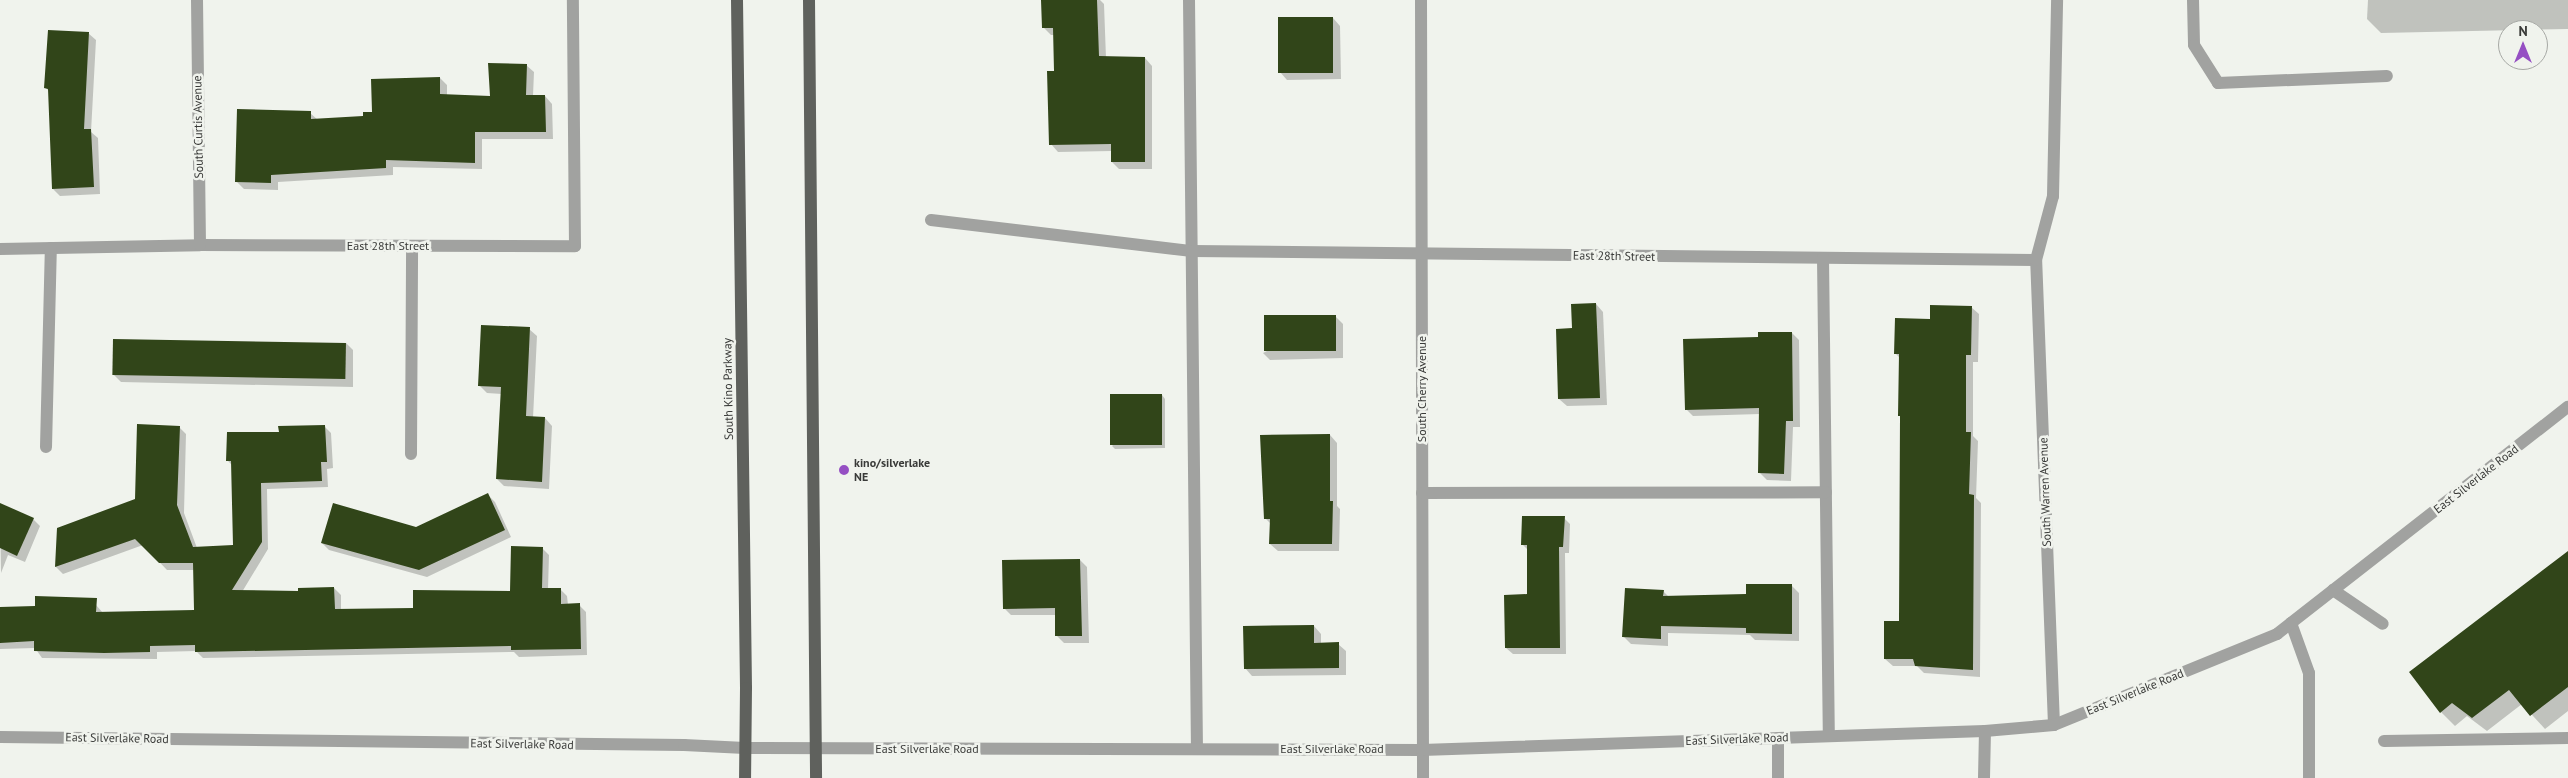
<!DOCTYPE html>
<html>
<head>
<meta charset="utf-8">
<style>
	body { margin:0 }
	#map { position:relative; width:2568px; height:778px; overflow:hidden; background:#f0f3ed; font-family:"PT Sans",sans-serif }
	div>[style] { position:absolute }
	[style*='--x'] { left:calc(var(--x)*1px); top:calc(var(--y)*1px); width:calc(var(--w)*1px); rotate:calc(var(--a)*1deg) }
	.shadow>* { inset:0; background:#0003 }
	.building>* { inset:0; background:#314519; transform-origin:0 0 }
	.minor>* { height:12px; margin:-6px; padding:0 6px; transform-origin:6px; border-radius:6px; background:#a1a2a0 }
	.major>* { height:12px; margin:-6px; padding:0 6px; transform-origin:6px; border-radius:6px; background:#5f615d }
	.dots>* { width:14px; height:14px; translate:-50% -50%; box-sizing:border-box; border:2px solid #f0f3ed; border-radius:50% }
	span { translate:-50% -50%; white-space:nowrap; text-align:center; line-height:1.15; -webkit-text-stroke:5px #f0f3ed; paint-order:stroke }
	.street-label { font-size:12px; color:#393a38 }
	.poi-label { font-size:12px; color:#393a38; font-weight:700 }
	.left { translate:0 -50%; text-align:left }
	.north { position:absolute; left:2498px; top:20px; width:50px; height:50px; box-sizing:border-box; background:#f0f3ed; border:1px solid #a7a9a5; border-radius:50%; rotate:0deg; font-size:14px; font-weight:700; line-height:20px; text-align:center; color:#393a38 }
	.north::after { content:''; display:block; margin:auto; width:18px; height:22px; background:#954fc3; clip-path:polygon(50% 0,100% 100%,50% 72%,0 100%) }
</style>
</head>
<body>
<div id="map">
	<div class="shadow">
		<div style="clip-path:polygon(1043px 0,1100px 0,1104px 4px,1106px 58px,1145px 58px,1152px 66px,1152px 169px,1119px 169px,1112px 162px,1112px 151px,1058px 152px,1051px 144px,1055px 72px,1054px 35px,1051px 35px,1043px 27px)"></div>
		<div style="clip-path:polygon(2368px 0,2568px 0,2568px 29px,2381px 33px,2367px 19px)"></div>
		<div style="clip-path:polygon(1333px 18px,1340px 26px,1341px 79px,1287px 80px,1280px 72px)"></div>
		<div style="clip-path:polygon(88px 33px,96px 40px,91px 132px,98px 138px,100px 194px,60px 196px,53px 189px,50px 92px,46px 88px)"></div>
		<div style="clip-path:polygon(526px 65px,534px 72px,533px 96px,545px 96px,552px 104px,553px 139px,482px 139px,482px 169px,393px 167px,393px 175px,278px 182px,278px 190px,244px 189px,237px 182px,310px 113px,318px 120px,364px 117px,440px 78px,447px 85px,447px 96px,491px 97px)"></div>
		<div style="clip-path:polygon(1596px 304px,1603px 312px,1607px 405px,1567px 406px,1559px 399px,1574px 330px)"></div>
		<div style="clip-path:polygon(1971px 307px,1979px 314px,1978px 362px,1973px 362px,1973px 436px,1978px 441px,1976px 498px,1981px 503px,1980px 677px,1924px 673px,1917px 666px,1893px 666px,1885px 659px,1901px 623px,1900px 358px,1895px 353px,1931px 320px)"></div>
		<div style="clip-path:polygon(1335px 316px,1343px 324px,1343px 358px,1270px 360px,1263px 353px)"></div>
		<div style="clip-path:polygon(529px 329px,537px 336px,533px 418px,545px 418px,552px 426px,549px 489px,504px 486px,497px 479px,502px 394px,487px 393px,480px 386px)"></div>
		<div style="clip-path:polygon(1792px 333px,1799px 340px,1800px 427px,1793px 427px,1791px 481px,1767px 480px,1760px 473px,1760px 414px,1693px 416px,1686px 409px,1760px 339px)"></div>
		<div style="clip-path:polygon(346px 343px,353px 350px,353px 387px,121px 382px,114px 375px)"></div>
		<div style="clip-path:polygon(1162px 395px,1165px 399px,1165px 448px,1115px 449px,1112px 446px)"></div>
		<div style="clip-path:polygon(324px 426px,331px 433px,333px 468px,327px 469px,328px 487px,267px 489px,268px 549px,242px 592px,299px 592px,334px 588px,341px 595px,341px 610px,414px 609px,511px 592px,542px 548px,549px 555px,548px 589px,560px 589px,567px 596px,568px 605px,579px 605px,586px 612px,587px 655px,519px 657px,514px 652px,203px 658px,196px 651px,157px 652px,157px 659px,42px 658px,35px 648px,0 649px,0 609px,96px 605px,103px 613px,195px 611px,195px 570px,167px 570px,143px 545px,63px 574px,56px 567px,58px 529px,136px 500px,179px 427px,186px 434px,184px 513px,197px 548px,234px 546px,233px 466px,228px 461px,280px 433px)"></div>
		<div style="clip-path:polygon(1330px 435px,1337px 443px,1337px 506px,1340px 509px,1339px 551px,1278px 551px,1270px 544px,1271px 524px,1265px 518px)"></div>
		<div style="clip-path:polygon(488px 495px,495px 502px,511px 537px,427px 577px,329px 550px,322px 543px,416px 528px)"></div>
		<div style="clip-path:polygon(0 505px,33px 519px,40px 526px,25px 562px,8px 555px,1px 573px)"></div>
		<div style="clip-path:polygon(1564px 518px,1570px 524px,1569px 553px,1565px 553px,1566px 654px,1513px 654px,1506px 648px,1528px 596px,1528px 550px,1522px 544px)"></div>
		<div style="clip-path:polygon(2568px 552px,2568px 711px,2545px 729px,2522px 704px,2487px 731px,2467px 716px,2455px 726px,2441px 712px)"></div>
		<div style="clip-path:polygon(1080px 560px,1087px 567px,1089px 643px,1064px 643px,1056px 635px,1056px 615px,1011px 615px,1004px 608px)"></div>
		<div style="clip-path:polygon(1792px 586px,1799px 593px,1799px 641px,1755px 640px,1750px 635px,1668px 633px,1668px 646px,1631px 644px,1623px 636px,1663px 591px,1669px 597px,1747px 595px)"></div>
		<div style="clip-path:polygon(1314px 626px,1321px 634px,1321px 644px,1338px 644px,1346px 651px,1346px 675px,1252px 676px,1245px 668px)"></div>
	</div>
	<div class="building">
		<div style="clip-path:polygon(1041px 0,1097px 0,1099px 56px,1145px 57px,1145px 162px,1111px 162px,1111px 144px,1049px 145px,1047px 71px,1054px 71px,1053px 28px,1042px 28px)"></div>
		<div style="left:1278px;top:17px;width:55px;height:56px"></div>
		<div style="clip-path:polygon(48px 30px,89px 32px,84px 129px,91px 129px,94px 187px,52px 189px,48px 89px,44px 88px)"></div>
		<div style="clip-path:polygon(488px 63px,527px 64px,526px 95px,545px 95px,546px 132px,475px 132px,475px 163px,386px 160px,386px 168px,271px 175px,271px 183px,235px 182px,237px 109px,311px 111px,311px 119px,363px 116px,363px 112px,372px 112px,371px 79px,440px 77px,440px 94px,490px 96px)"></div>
		<div style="clip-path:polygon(1596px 303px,1600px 398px,1558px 399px,1556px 329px,1572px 328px,1571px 304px)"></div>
		<div style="clip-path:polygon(1930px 305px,1972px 306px,1971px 355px,1966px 355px,1966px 432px,1971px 432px,1969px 494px,1974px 495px,1973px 670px,1915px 666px,1913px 659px,1884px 659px,1884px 621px,1899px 621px,1900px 416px,1898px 416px,1899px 354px,1894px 354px,1895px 318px,1930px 319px)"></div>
		<div style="left:1336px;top:315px;width:36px;height:72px;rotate:90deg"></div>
		<div style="clip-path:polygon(481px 325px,530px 327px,526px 416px,545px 417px,542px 482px,496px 479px,501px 387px,478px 386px)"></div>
		<div style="clip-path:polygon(1758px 332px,1792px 332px,1793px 421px,1786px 421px,1784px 474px,1758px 473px,1759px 408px,1685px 410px,1683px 339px,1758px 337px)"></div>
		<div style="left:113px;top:339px;width:233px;height:36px;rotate:1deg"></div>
		<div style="left:1162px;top:394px;width:51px;height:52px;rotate:90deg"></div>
		<div style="clip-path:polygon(137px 424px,180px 426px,177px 505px,193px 547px,233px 545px,231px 461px,226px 461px,227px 432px,279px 432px,278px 426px,325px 425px,327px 462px,321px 462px,322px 481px,261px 483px,262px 542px,232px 590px,298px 591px,298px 588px,334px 587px,335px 609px,413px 608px,413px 590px,510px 591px,511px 546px,543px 547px,542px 588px,561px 588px,561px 604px,580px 603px,581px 649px,511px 650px,511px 646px,195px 652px,195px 645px,150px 646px,150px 652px,104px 653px,34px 651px,34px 641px,0 643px,0 607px,35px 606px,35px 596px,97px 598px,96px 612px,194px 610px,193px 563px,159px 563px,135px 539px,55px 567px,57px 528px,135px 499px)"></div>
		<div style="clip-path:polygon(1330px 434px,1330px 501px,1333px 501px,1332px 544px,1269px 544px,1270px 519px,1264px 519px,1260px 435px)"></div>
		<div style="clip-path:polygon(488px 493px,505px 530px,419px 570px,321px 543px,333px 503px,416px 527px)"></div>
		<div style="clip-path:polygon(0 503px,34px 518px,17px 556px,0 548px)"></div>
		<div style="clip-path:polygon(1522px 516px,1565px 516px,1563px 547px,1559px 547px,1560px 648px,1505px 648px,1504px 595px,1527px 594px,1527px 545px,1521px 545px)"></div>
		<div style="clip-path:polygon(2568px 551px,2568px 687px,2530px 716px,2509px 690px,2472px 718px,2452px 703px,2440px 713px,2409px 672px)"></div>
		<div style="clip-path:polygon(1080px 559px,1082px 636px,1055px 636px,1055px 608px,1003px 609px,1002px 560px)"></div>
		<div style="clip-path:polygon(1746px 584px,1792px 584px,1792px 634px,1746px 633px,1746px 628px,1661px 626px,1661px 639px,1622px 637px,1625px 588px,1664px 590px,1663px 596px,1746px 594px)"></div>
		<div style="clip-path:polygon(1314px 625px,1314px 643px,1339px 642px,1339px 668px,1244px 669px,1243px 626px)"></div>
	</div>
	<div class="minor">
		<div style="--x:1189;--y:0;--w:749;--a:89.39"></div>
		<div style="--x:1421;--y:0;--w:778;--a:89.85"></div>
		<div style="--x:2193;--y:0;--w:45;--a:88.7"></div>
		<div style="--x:2194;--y:45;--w:45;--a:57.7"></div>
		<div style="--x:2218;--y:83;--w:169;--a:-2.4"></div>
		<div style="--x:931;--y:220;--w:263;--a:6.8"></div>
		<div style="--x:1192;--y:251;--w:844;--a:0.61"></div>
		<div style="--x:200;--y:245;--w:375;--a:0.2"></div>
		<div style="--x:575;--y:246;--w:246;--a:-90.5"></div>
		<div style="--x:0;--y:249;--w:200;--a:-1.1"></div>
		<div style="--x:200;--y:245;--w:245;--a:-90.7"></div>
		<div style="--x:1823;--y:258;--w:478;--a:89.3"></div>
		<div style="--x:46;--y:447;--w:199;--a:-88.6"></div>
		<div style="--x:411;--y:454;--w:208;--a:-89.7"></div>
		<div style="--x:1422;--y:493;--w:404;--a:-0.1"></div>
		<div style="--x:2333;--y:590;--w:60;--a:34.2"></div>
		<div style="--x:2291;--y:623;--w:53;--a:70.2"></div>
		<div style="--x:2309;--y:673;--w:105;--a:90"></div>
		<div style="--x:2054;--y:725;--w:465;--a:-92.2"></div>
		<div style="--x:2036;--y:260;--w:66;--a:-75.1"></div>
		<div style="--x:2053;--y:196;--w:196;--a:-88.8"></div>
		<div style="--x:0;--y:737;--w:684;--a:0.67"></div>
		<div style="--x:684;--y:745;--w:61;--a:2.8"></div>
		<div style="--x:745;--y:748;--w:677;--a:0.17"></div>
		<div style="--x:1422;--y:750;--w:563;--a:-1.93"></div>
		<div style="--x:1985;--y:731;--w:69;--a:-5"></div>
		<div style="--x:2054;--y:725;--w:241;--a:-22.2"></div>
		<div style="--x:2277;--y:634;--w:369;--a:-38"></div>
		<div style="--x:1778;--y:738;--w:40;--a:90"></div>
		<div style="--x:2384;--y:741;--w:184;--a:-0.9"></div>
		<div style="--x:1984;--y:778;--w:47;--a:-88.8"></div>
	</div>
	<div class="major">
		<div style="--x:737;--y:0;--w:688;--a:89.25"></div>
		<div style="--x:746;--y:688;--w:90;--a:90.6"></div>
		<div style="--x:809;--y:0;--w:778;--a:89.48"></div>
	</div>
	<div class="dots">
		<div style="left:844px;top:470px;background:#954fc3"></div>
	</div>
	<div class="street-label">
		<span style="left:198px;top:127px;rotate:-91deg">South Curtis Avenue</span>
		<span style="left:388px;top:246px">East 28th Street</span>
		<span style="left:1614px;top:256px;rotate:1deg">East 28th Street</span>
		<span style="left:728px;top:389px;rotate:-91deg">South Kino Parkway</span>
		<span style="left:1422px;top:389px;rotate:-90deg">South Cherry Avenue</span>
		<span style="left:2476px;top:479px;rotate:-38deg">East Silverlake Road</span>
		<span style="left:2045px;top:492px;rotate:-92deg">South Warren Avenue</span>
		<span style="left:2135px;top:692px;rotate:-22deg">East Silverlake Road</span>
		<span style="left:117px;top:738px;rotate:1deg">East Silverlake Road</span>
		<span style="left:1737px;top:739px;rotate:-2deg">East Silverlake Road</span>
		<span style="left:522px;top:744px;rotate:1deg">East Silverlake Road</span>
		<span style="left:927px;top:749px">East Silverlake Road</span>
		<span style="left:1332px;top:749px">East Silverlake Road</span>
	</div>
	<div class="poi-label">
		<span class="left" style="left:854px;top:470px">kino/silverlake<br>NE</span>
	</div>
	<div class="north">N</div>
</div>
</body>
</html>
